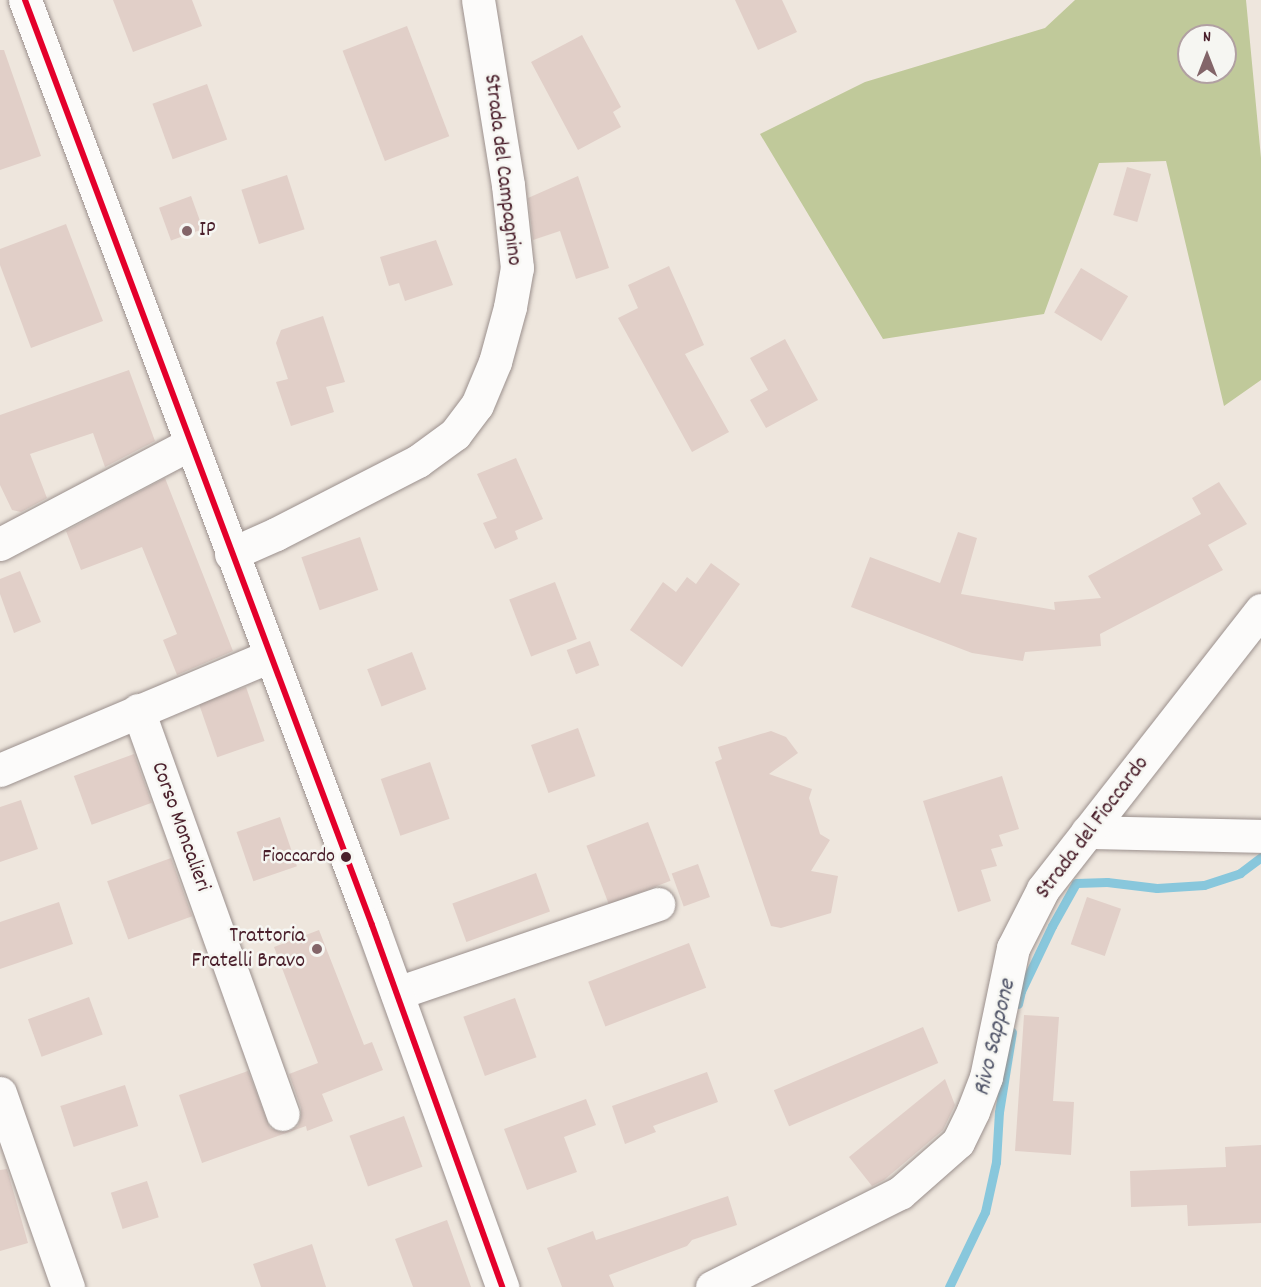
<!DOCTYPE html>
<html>
<head>
<meta charset="utf-8">
<style>
	body { margin:0 }
	#map { position:relative; width:1261px; height:1287px; overflow:hidden; background:#eee6dd; font-family:Dekko,sans-serif }
	div>[style] { position:absolute }
	[style*='--x'] { left:calc(var(--x)*1px); top:calc(var(--y)*1px); width:calc(var(--w)*1px); rotate:calc(var(--a)*1deg) }
	.forest>* { inset:0; background:#c0c99a }
	.stream>* { height:9px; margin:-4.5px; padding:0 4.5px; transform-origin:4.5px; border-radius:4.5px; background:#88c7dc }
	.building>* { inset:0; background:#e1cfc8; transform-origin:0 0 }
	.roads { filter:drop-shadow(0 0 2px #9b908d) drop-shadow(0 0 2px #9b908d) }
	.minor>* { height:33px; margin:-16.5px; padding:0 16.5px; transform-origin:16.5px; border-radius:16.5px; background:#fcfbfa }
	.major>* { height:33px; margin:-16.5px; padding:0 16.5px; transform-origin:16.5px; border-radius:16.5px; background:#fcfbfa }
	.bus-1>* { height:6px; margin:-3px; padding:0 3px; transform-origin:3px; border-radius:3px; background:#e4002b }
	.dots>* { width:16px; height:16px; translate:-50% -50%; box-sizing:border-box; border:3px solid #f6f6f2; border-radius:50% }
	span { translate:-50% -50%; white-space:nowrap; text-align:center; line-height:1.15; -webkit-text-stroke:5px #f6f6f2; paint-order:stroke }
	.bus-label { font-size:20px; color:#4a1f2b }
	.right { translate:-100% -50%; text-align:right }
	.street-label { font-size:22px; color:#4a1f2b }
	.poi-label { font-size:22px; color:#4a1f2b }
	.left { translate:0 -50%; text-align:left }
	.water-label { font-size:24px; color:#515569; font-style:italic }
	.north { position:absolute; left:1177px; top:24px; width:60px; height:60px; box-sizing:border-box; background:#f6f6f2; border:2px solid #b1a0a2; border-radius:50%; rotate:0deg; font-size:16px; font-weight:700; line-height:24px; text-align:center; color:#4a1f2b }
	.north::after { content:''; display:block; margin:auto; width:21px; height:27px; background:#836569; clip-path:polygon(50% 0,100% 100%,50% 72%,0 100%) }
</style>
</head>
<body>
<div id="map">
	<div class="forest">
		<div style="clip-path:polygon(evenodd,1075px 0,1246px 0,1261px 158px,1261px 380px,1224px 406px,1166px 161px,1099px 163px,1044px 314px,883px 339px,760px 134px,865px 82px,1045px 28px,1075px 0,1189px 36px,1225px 36px,1225px 72px,1189px 72px,1189px 36px)"></div>
	</div>
	<div class="stream">
		<div style="--x:1018;--y:1004;--w:13;--a:-77"></div>
		<div style="--x:1021;--y:991;--w:72;--a:-64.5"></div>
		<div style="--x:1052;--y:926;--w:49;--a:-60.8"></div>
		<div style="--x:1076;--y:883;--w:31;--a:-2"></div>
		<div style="--x:1107;--y:882;--w:50;--a:6.8"></div>
		<div style="--x:1157;--y:888;--w:47;--a:-3.7"></div>
		<div style="--x:1204;--y:885;--w:38;--a:-18"></div>
		<div style="--x:1240;--y:873;--w:26;--a:-37"></div>
		<div style="--x:949;--y:1287;--w:83;--a:-64.4"></div>
		<div style="--x:985;--y:1212;--w:51;--a:-77.6"></div>
		<div style="--x:996;--y:1162;--w:50;--a:-86.6"></div>
		<div style="--x:999;--y:1112;--w:81;--a:-80.8"></div>
	</div>
	<div class="building">
		<div style="clip-path:polygon(113px 0,192px 0,202px 26px,133px 52px)"></div>
		<div style="clip-path:polygon(735px 0,782px 0,797px 32px,758px 50px)"></div>
		<div style="left:407px;top:26px;width:118px;height:69px;rotate:69deg"></div>
		<div style="clip-path:polygon(582px 35px,621px 107px,613px 112px,621px 127px,578px 150px,531px 62px)"></div>
		<div style="clip-path:polygon(0 50px,4px 50px,41px 156px,0 170px)"></div>
		<div style="left:207px;top:84px;width:59px;height:58px;rotate:70deg"></div>
		<div style="left:1127px;top:167px;width:25px;height:50px;rotate:16deg"></div>
		<div style="left:287px;top:175px;width:57px;height:48px;rotate:72deg"></div>
		<div style="clip-path:polygon(578px 176px,609px 268px,576px 279px,560px 231px,533px 240px,528px 198px)"></div>
		<div style="left:191px;top:196px;width:35px;height:34px;rotate:70deg"></div>
		<div style="clip-path:polygon(66px 224px,103px 321px,31px 348px,0 265px,0 249px)"></div>
		<div style="clip-path:polygon(436px 240px,453px 285px,405px 301px,399px 283px,389px 286px,380px 257px)"></div>
		<div style="clip-path:polygon(669px 266px,704px 345px,685px 354px,729px 432px,692px 452px,618px 318px,638px 308px,628px 285px)"></div>
		<div style="left:1081px;top:268px;width:55px;height:52px;rotate:31deg"></div>
		<div style="clip-path:polygon(323px 316px,345px 382px,326px 387px,334px 412px,291px 426px,276px 382px,288px 379px,276px 343px,281px 330px)"></div>
		<div style="clip-path:polygon(785px 339px,818px 400px,766px 428px,750px 400px,768px 390px,750px 358px)"></div>
		<div style="clip-path:polygon(129px 370px,155px 441px,105px 467px,93px 433px,30px 454px,47px 498px,21px 512px,12px 510px,0 485px,0 415px)"></div>
		<div style="clip-path:polygon(516px 458px,543px 519px,515px 531px,518px 539px,495px 549px,483px 523px,497px 518px,477px 474px)"></div>
		<div style="clip-path:polygon(165px 478px,233px 651px,177px 675px,163px 640px,177px 634px,142px 547px,81px 570px,66px 531px)"></div>
		<div style="clip-path:polygon(1219px 482px,1247px 524px,1208px 545px,1223px 570px,1100px 634px,1101px 646px,1025px 652px,1023px 661px,972px 653px,851px 607px,870px 557px,940px 583px,958px 532px,977px 538px,961px 594px,1055px 610px,1054px 602px,1101px 598px,1088px 576px,1201px 514px,1192px 498px)"></div>
		<div style="left:360px;top:537px;width:56px;height:62px;rotate:71deg"></div>
		<div style="clip-path:polygon(711px 563px,740px 584px,682px 667px,630px 630px,663px 582px,676px 592px,687px 577px,696px 584px)"></div>
		<div style="clip-path:polygon(20px 571px,41px 622px,14px 633px,0 594px,0 579px)"></div>
		<div style="left:555px;top:582px;width:61px;height:49px;rotate:69deg"></div>
		<div style="left:590px;top:641px;width:26px;height:25px;rotate:69deg"></div>
		<div style="left:412px;top:652px;width:40px;height:48px;rotate:69deg"></div>
		<div style="left:246px;top:687px;width:57px;height:50px;rotate:71deg"></div>
		<div style="left:578px;top:728px;width:51px;height:50px;rotate:70deg"></div>
		<div style="clip-path:polygon(771px 731px,786px 737px,798px 753px,769px 774px,812px 789px,809px 798px,820px 834px,830px 840px,811px 871px,838px 876px,831px 913px,781px 928px,771px 926px,715px 762px,722px 759px,718px 747px)"></div>
		<div style="left:134px;top:754px;width:52px;height:64px;rotate:70deg"></div>
		<div style="left:430px;top:762px;width:60px;height:52px;rotate:71deg"></div>
		<div style="clip-path:polygon(1002px 776px,1019px 829px,999px 835px,1003px 846px,991px 849px,997px 866px,981px 870px,991px 901px,958px 912px,923px 801px)"></div>
		<div style="clip-path:polygon(21px 800px,38px 849px,0 862px,0 807px)"></div>
		<div style="left:280px;top:817px;width:52px;height:46px;rotate:71deg"></div>
		<div style="left:648px;top:822px;width:63px;height:66px;rotate:69deg"></div>
		<div style="left:171px;top:858px;width:62px;height:68px;rotate:70deg"></div>
		<div style="left:698px;top:864px;width:35px;height:28px;rotate:70deg"></div>
		<div style="left:536px;top:873px;width:41px;height:89px;rotate:70deg"></div>
		<div style="left:1087px;top:897px;width:36px;height:50px;rotate:19deg"></div>
		<div style="clip-path:polygon(59px 902px,73px 944px,0 969px,0 922px)"></div>
		<div style="clip-path:polygon(319px 930px,364px 1045px,372px 1042px,383px 1070px,322px 1094px,333px 1121px,307px 1131px,306px 1126px,202px 1163px,179px 1095px,248px 1071px,270px 1128px,280px 1132px,290px 1131px,298px 1126px,301px 1117px,301px 1108px,289px 1074px,318px 1063px,274px 947px)"></div>
		<div style="left:689px;top:943px;width:48px;height:108px;rotate:69deg"></div>
		<div style="left:89px;top:997px;width:40px;height:65px;rotate:70deg"></div>
		<div style="left:515px;top:998px;width:63px;height:55px;rotate:70deg"></div>
		<div style="clip-path:polygon(1024px 1015px,1059px 1017px,1053px 1101px,1074px 1102px,1071px 1155px,1015px 1151px)"></div>
		<div style="left:923px;top:1027px;width:39px;height:162px;rotate:67deg"></div>
		<div style="clip-path:polygon(707px 1072px,718px 1102px,653px 1126px,656px 1132px,625px 1144px,612px 1106px)"></div>
		<div style="clip-path:polygon(945px 1079px,955px 1105px,943px 1130px,884px 1180px,872px 1186px,849px 1157px)"></div>
		<div style="left:125px;top:1085px;width:43px;height:68px;rotate:72deg"></div>
		<div style="clip-path:polygon(586px 1099px,596px 1125px,564px 1137px,577px 1172px,527px 1190px,504px 1129px)"></div>
		<div style="left:404px;top:1116px;width:54px;height:58px;rotate:70deg"></div>
		<div style="clip-path:polygon(1261px 1145px,1261px 1223px,1188px 1226px,1187px 1205px,1131px 1207px,1130px 1171px,1226px 1167px,1225px 1147px)"></div>
		<div style="clip-path:polygon(7px 1169px,28px 1243px,0 1251px,0 1170px)"></div>
		<div style="left:147px;top:1181px;width:38px;height:38px;rotate:72deg"></div>
		<div style="clip-path:polygon(728px 1196px,737px 1225px,692px 1240px,687px 1246px,609px 1275px,614px 1287px,562px 1287px,547px 1248px,593px 1231px,596px 1240px)"></div>
		<div style="clip-path:polygon(447px 1220px,471px 1287px,413px 1287px,395px 1239px)"></div>
		<div style="clip-path:polygon(312px 1244px,326px 1287px,261px 1287px,253px 1264px)"></div>
	</div>
	<div class="roads">
		<div class="minor">
			<div style="--x:0;--y:544;--w:215;--a:-27.8"></div>
			<div style="--x:231;--y:554;--w:49;--a:-24"></div>
			<div style="--x:276;--y:534;--w:160;--a:-27.2"></div>
			<div style="--x:418;--y:461;--w:46;--a:-36.1"></div>
			<div style="--x:455;--y:434;--w:36;--a:-53"></div>
			<div style="--x:477;--y:405;--w:47;--a:-67.3"></div>
			<div style="--x:495;--y:362;--w:57;--a:-74.7"></div>
			<div style="--x:510;--y:307;--w:40;--a:-80"></div>
			<div style="--x:517;--y:268;--w:83;--a:-96.2"></div>
			<div style="--x:508;--y:185;--w:187;--a:-99.2"></div>
			<div style="--x:138;--y:710;--w:429;--a:70.3"></div>
			<div style="--x:0;--y:770;--w:293;--a:-22.9"></div>
			<div style="--x:1087;--y:832;--w:174;--a:1.3"></div>
			<div style="--x:397;--y:993;--w:276;--a:-18.8"></div>
			<div style="--x:0;--y:1093;--w:206;--a:70.7"></div>
			<div style="--x:712;--y:1287;--w:210;--a:-26.6"></div>
			<div style="--x:900;--y:1193;--w:77;--a:-41.3"></div>
			<div style="--x:958;--y:1142;--w:34;--a:-64"></div>
			<div style="--x:973;--y:1111;--w:36;--a:-69"></div>
			<div style="--x:986;--y:1077;--w:132;--a:-78.2"></div>
			<div style="--x:1013;--y:948;--w:66;--a:-63"></div>
			<div style="--x:1043;--y:889;--w:354;--a:-52"></div>
		</div>
		<div class="major">
			<div style="--x:25;--y:0;--w:988;--a:69.44"></div>
			<div style="--x:372;--y:925;--w:385;--a:70.2"></div>
		</div>
	</div>
	<div class="bus-1">
		<div style="--x:25;--y:0;--w:988;--a:69.44"></div>
		<div style="--x:372;--y:925;--w:385;--a:70.2"></div>
	</div>
	<div class="dots">
		<div style="left:187px;top:231px;background:#836569"></div>
		<div style="left:346px;top:857px;background:#4a1f2b"></div>
		<div style="left:317px;top:949px;background:#836569"></div>
	</div>
	<div class="bus-label">
		<span class="right" style="left:335px;top:857px">Fioccardo</span>
	</div>
	<div class="street-label">
		<span style="left:502px;top:170px;rotate:83deg">Strada del Campagnino</span>
		<span style="left:180px;top:827px;rotate:70deg">Corso Moncalieri</span>
		<span style="left:1093px;top:828px;rotate:-53deg">Strada del Fioccardo</span>
	</div>
	<div class="poi-label">
		<span class="left" style="left:199px;top:231px">IP</span>
		<span class="right" style="left:305px;top:949px">Trattoria<br>Fratelli Bravo</span>
	</div>
	<div class="water-label">
		<span style="left:996px;top:1038px;rotate:-77deg">Rivo Sappone</span>
	</div>
	<div class="north">N</div>
</div>
</body>
</html>
